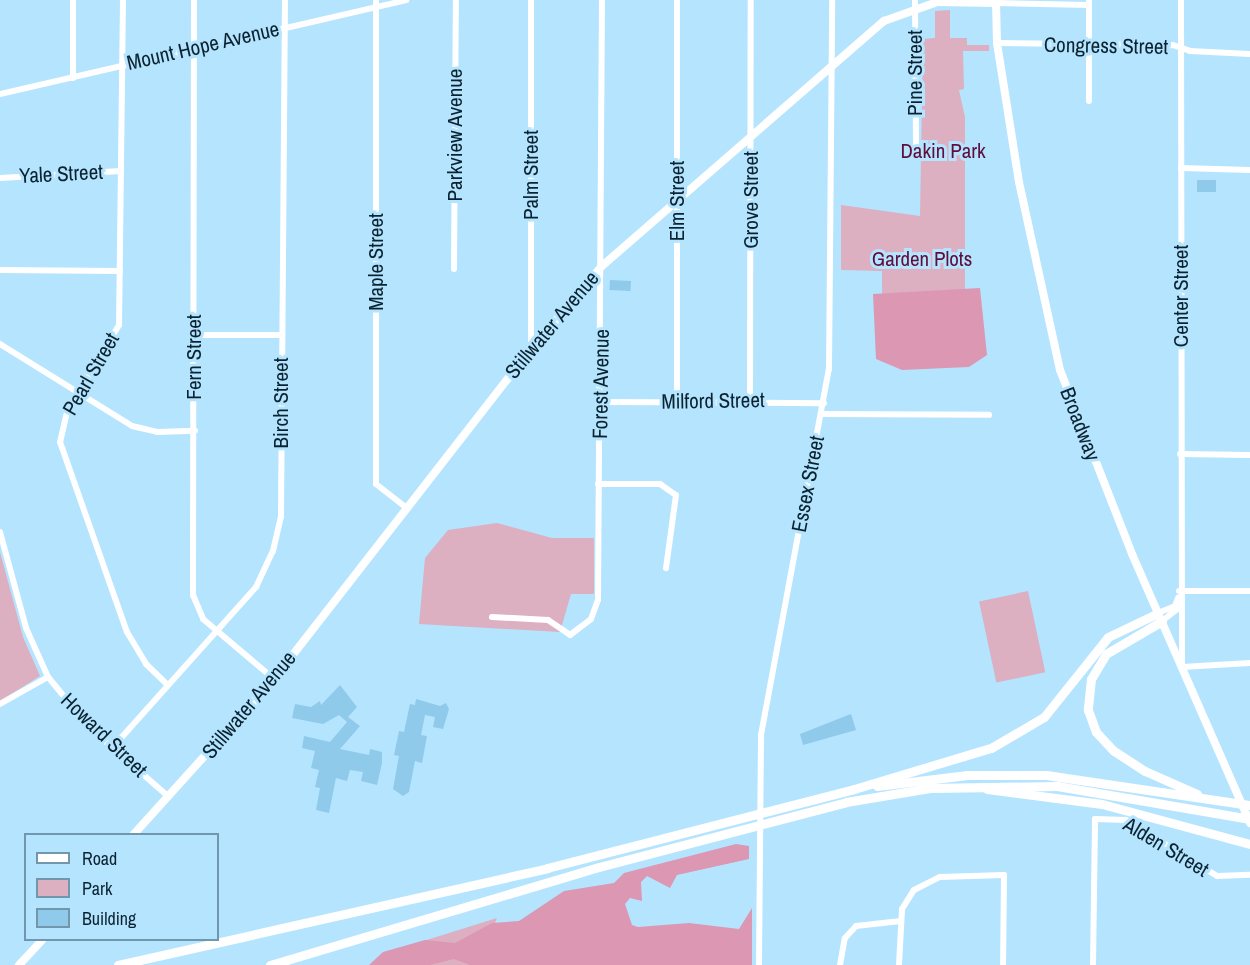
<!DOCTYPE html>
<html>
<head>
<meta charset="utf-8">
<style>
	body { margin:0 }
	#map { position:relative; width:1250px; height:965px; overflow:hidden; background:#b5e4ff; font-family:"Archivo Narrow",sans-serif }
	div>[style] { position:absolute }
	[style*='--x'] { left:calc(var(--x)*1px); top:calc(var(--y)*1px); width:calc(var(--w)*1px); rotate:calc(var(--a)*1deg) }
	.green>* { inset:0; background:#dcafc1; transform-origin:0 0 }
	.forest>* { inset:0; background:#dc97b3 }
	.building>* { inset:0; background:#8fcaea; transform-origin:0 0 }
	.minor>* { height:6px; margin:-3px; padding:0 3px; transform-origin:3px; border-radius:3px; background:#fff }
	.major>* { height:8px; margin:-4px; padding:0 4px; transform-origin:4px; border-radius:4px; background:#fff }
	.highway>* { height:9px; margin:-4.5px; padding:0 4.5px; transform-origin:4.5px; border-radius:4.5px; background:#fff }
	span { translate:-50% -50%; white-space:nowrap; text-align:center; line-height:1.15; -webkit-text-stroke:6px #b5e4ff; paint-order:stroke }
	.street-label { font-size:21px; color:#0b2330 }
	.park-label { font-size:21px; color:#5f0d3a }
	.legend { position:absolute; left:24px; top:833px; width:195px; height:108px; box-sizing:border-box; background:#b5e4ff; border:2px solid #7197ac; margin:0; padding:8px 10px; list-style:none; font-size:18px; color:#0b2330 }
	.legend li { display:flex; align-items:center; gap:12px; height:30px }
	.legend b { width:30px; border:2px solid #7197ac }
</style>
</head>
<body>
<div id="map">
	<div class="green">
		<div style="clip-path:polygon(950px 10px,950px 38px,967px 38px,967px 45px,989px 45px,989px 51px,963px 51px,964px 89px,959px 90px,965px 117px,965px 342px,882px 341px,882px 271px,841px 270px,841px 205px,920px 216px,923px 39px,935px 38px,935px 11px)"></div>
		<div style="clip-path:polygon(497px 523px,552px 538px,594px 538px,594px 594px,571px 594px,560px 632px,419px 624px,425px 558px,448px 530px)"></div>
		<div style="clip-path:polygon(0 552px,23px 637px,40px 676px,0 701px)"></div>
		<div style="left:1028px;top:591px;width:83px;height:50px;rotate:78deg"></div>
		<div style="clip-path:polygon(497px 918px,477px 965px,377px 965px,382px 954px)"></div>
	</div>
	<div class="forest">
		<div style="clip-path:polygon(980px 288px,987px 355px,969px 367px,902px 370px,876px 359px,873px 294px)"></div>
		<div style="clip-path:polygon(736px 844px,749px 846px,749px 859px,677px 875px,670px 888px,647px 876px,641px 882px,642px 901px,630px 898px,625px 904px,632px 925px,638px 927px,689px 923px,739px 929px,752px 908px,752px 965px,470px 965px,454px 959px,430px 965px,369px 965px,383px 952px,425px 940px,455px 943px,492px 923px,519px 921px,564px 891px,614px 883px,624px 873px)"></div>
	</div>
	<div class="building">
		<div style="left:1197px;top:180px;width:19px;height:12px"></div>
		<div style="left:610px;top:280px;width:21px;height:10px;rotate:3deg"></div>
		<div style="clip-path:polygon(340px 685px,357px 707px,348px 717px,360px 726px,340px 749px,369px 755px,370px 749px,382px 752px,382px 763px,377px 785px,361px 781px,363px 772px,350px 770px,347px 781px,336px 778px,329px 813px,316px 810px,320px 788px,315px 787px,319px 770px,311px 768px,315px 751px,302px 748px,304px 736px,330px 742px,347px 722px,339px 715px,323px 724px,292px 718px,295px 704px,311px 707px,320px 701px,321px 705px)"></div>
		<div style="clip-path:polygon(416px 699px,440px 706px,446px 703px,449px 709px,443px 729px,433px 727px,435px 717px,425px 715px,421px 735px,427px 736px,422px 763px,415px 761px,409px 792px,403px 796px,393px 789px,399px 756px,394px 755px,399px 731px,404px 732px,410px 704px,415px 705px)"></div>
		<div style="clip-path:polygon(851px 714px,856px 730px,803px 745px,800px 734px)"></div>
	</div>
	<div class="minor">
		<div style="--x:123;--y:0;--w:325;--a:90.7"></div>
		<div style="--x:119;--y:325;--w:101;--a:120.9"></div>
		<div style="--x:67;--y:412;--w:31;--a:103"></div>
		<div style="--x:60;--y:442;--w:201;--a:70.6"></div>
		<div style="--x:127;--y:632;--w:37;--a:59"></div>
		<div style="--x:146;--y:664;--w:30;--a:44"></div>
		<div style="--x:194;--y:0;--w:595;--a:90.1"></div>
		<div style="--x:193;--y:595;--w:26;--a:67"></div>
		<div style="--x:203;--y:619;--w:93;--a:40.2"></div>
		<div style="--x:376;--y:0;--w:484;--a:90"></div>
		<div style="--x:376;--y:484;--w:39;--a:38"></div>
		<div style="--x:677;--y:0;--w:402;--a:90"></div>
		<div style="--x:915;--y:0;--w:145;--a:89.6"></div>
		<div style="--x:1089;--y:0;--w:101;--a:90"></div>
		<div style="--x:1181;--y:0;--w:667;--a:89.91"></div>
		<div style="--x:1182;--y:667;--w:68;--a:-3.4"></div>
		<div style="--x:996;--y:3;--w:93;--a:1.2"></div>
		<div style="--x:997;--y:43;--w:176;--a:0.7"></div>
		<div style="--x:1173;--y:45;--w:18;--a:19"></div>
		<div style="--x:1190;--y:51;--w:60;--a:2.9"></div>
		<div style="--x:73;--y:78;--w:78;--a:-90"></div>
		<div style="--x:0;--y:94;--w:417;--a:-13"></div>
		<div style="--x:1181;--y:168;--w:69;--a:1.7"></div>
		<div style="--x:0;--y:178;--w:121;--a:-3.3"></div>
		<div style="--x:454;--y:269;--w:269;--a:-89.6"></div>
		<div style="--x:0;--y:270;--w:120;--a:0.5"></div>
		<div style="--x:194;--y:335;--w:87;--a:0"></div>
		<div style="--x:0;--y:344;--w:155;--a:31.8"></div>
		<div style="--x:132;--y:426;--w:26;--a:13"></div>
		<div style="--x:157;--y:432;--w:38;--a:-2"></div>
		<div style="--x:531;--y:349;--w:349;--a:-90"></div>
		<div style="--x:750;--y:400;--w:400;--a:-89.9"></div>
		<div style="--x:602;--y:402;--w:222;--a:0.3"></div>
		<div style="--x:822;--y:414;--w:167;--a:0.3"></div>
		<div style="--x:1180;--y:454;--w:70;--a:0.8"></div>
		<div style="--x:598;--y:484;--w:62;--a:0"></div>
		<div style="--x:660;--y:484;--w:19;--a:35"></div>
		<div style="--x:676;--y:495;--w:74;--a:97.8"></div>
		<div style="--x:0;--y:532;--w:99;--a:74.8"></div>
		<div style="--x:26;--y:628;--w:54;--a:65.8"></div>
		<div style="--x:48;--y:677;--w:67;--a:50.4"></div>
		<div style="--x:91;--y:729;--w:103;--a:41.1"></div>
		<div style="--x:1179;--y:591;--w:71;--a:0"></div>
		<div style="--x:1158;--y:613;--w:18;--a:-22"></div>
		<div style="--x:1175;--y:606;--w:9;--a:-69"></div>
		<div style="--x:492;--y:617;--w:56;--a:3.1"></div>
		<div style="--x:548;--y:620;--w:27;--a:34"></div>
		<div style="--x:570;--y:635;--w:26;--a:-37"></div>
		<div style="--x:591;--y:619;--w:20;--a:-70"></div>
		<div style="--x:598;--y:600;--w:600;--a:-89.62"></div>
		<div style="--x:1162;--y:621;--w:23;--a:-38"></div>
		<div style="--x:0;--y:704;--w:55;--a:-29.4"></div>
		<div style="--x:113;--y:747;--w:215;--a:-48.2"></div>
		<div style="--x:256;--y:587;--w:40;--a:-65"></div>
		<div style="--x:273;--y:551;--w:35;--a:-77"></div>
		<div style="--x:281;--y:517;--w:517;--a:-89.56"></div>
		<div style="--x:759;--y:965;--w:230;--a:-89.5"></div>
		<div style="--x:761;--y:735;--w:372;--a:-79.5"></div>
		<div style="--x:829;--y:369;--w:369;--a:-89.5"></div>
		<div style="--x:840;--y:965;--w:27;--a:-80"></div>
		<div style="--x:845;--y:938;--w:16;--a:-47"></div>
		<div style="--x:856;--y:926;--w:45;--a:-6.3"></div>
		<div style="--x:899;--y:965;--w:56;--a:-86.9"></div>
		<div style="--x:902;--y:909;--w:22;--a:-58"></div>
		<div style="--x:914;--y:890;--w:29;--a:-27"></div>
		<div style="--x:940;--y:877;--w:64;--a:-1.8"></div>
		<div style="--x:1004;--y:875;--w:90;--a:90.6"></div>
		<div style="--x:1093;--y:965;--w:146;--a:-89.2"></div>
		<div style="--x:1095;--y:819;--w:31;--a:2"></div>
		<div style="--x:1126;--y:820;--w:107;--a:31.6"></div>
		<div style="--x:1217;--y:876;--w:33;--a:-2"></div>
	</div>
	<div class="major">
		<div style="--x:996;--y:0;--w:43;--a:88.7"></div>
		<div style="--x:997;--y:43;--w:141;--a:81"></div>
		<div style="--x:1019;--y:182;--w:192;--a:77.7"></div>
		<div style="--x:1060;--y:370;--w:198;--a:68.6"></div>
		<div style="--x:1132;--y:554;--w:294;--a:66.3"></div>
		<div style="--x:134;--y:834;--w:209;--a:-47.9"></div>
		<div style="--x:274;--y:679;--w:418;--a:-52.1"></div>
		<div style="--x:531;--y:349;--w:109;--a:-49.5"></div>
		<div style="--x:602;--y:266;--w:374;--a:-41"></div>
		<div style="--x:884;--y:21;--w:56;--a:-19.7"></div>
		<div style="--x:937;--y:2;--w:59;--a:1"></div>
		<div style="--x:19;--y:965;--w:34;--a:-47"></div>
	</div>
	<div class="highway">
		<div style="--x:1162;--y:621;--w:65;--a:149.5"></div>
		<div style="--x:1106;--y:654;--w:29;--a:121"></div>
		<div style="--x:1091;--y:679;--w:31;--a:96"></div>
		<div style="--x:1088;--y:710;--w:23;--a:70"></div>
		<div style="--x:1096;--y:732;--w:26;--a:47"></div>
		<div style="--x:1114;--y:751;--w:37;--a:33"></div>
		<div style="--x:1145;--y:771;--w:57;--a:23.9"></div>
		<div style="--x:877;--y:786;--w:91;--a:-7"></div>
		<div style="--x:967;--y:775;--w:79;--a:0"></div>
		<div style="--x:1046;--y:775;--w:206;--a:8.4"></div>
		<div style="--x:987;--y:789;--w:116;--a:7.4"></div>
		<div style="--x:1102;--y:804;--w:153;--a:15.1"></div>
		<div style="--x:118;--y:965;--w:440;--a:-12.7"></div>
		<div style="--x:547;--y:868;--w:317;--a:-14.4"></div>
		<div style="--x:854;--y:789;--w:143;--a:-16.7"></div>
		<div style="--x:991;--y:748;--w:61;--a:-30.3"></div>
		<div style="--x:1044;--y:717;--w:102;--a:-51.3"></div>
		<div style="--x:1108;--y:637;--w:55;--a:-25.6"></div>
		<div style="--x:270;--y:965;--w:343;--a:-16.6"></div>
		<div style="--x:599;--y:867;--w:255;--a:-14.7"></div>
		<div style="--x:846;--y:802;--w:85;--a:-9.5"></div>
		<div style="--x:930;--y:788;--w:127;--a:-0.9"></div>
		<div style="--x:1057;--y:786;--w:196;--a:9.7"></div>
	</div>
	<div class="street-label">
		<span style="left:203px;top:46px;rotate:-13deg">Mount Hope Avenue</span>
		<span style="left:1106px;top:46px;rotate:1deg">Congress Street</span>
		<span style="left:915px;top:73px;rotate:-90deg">Pine Street</span>
		<span style="left:455px;top:135px;rotate:-90deg">Parkview Avenue</span>
		<span style="left:61px;top:174px;rotate:-3deg">Yale Street</span>
		<span style="left:531px;top:175px;rotate:-90deg">Palm Street</span>
		<span style="left:751px;top:200px;rotate:-90deg">Grove Street</span>
		<span style="left:677px;top:201px;rotate:-90deg">Elm Street</span>
		<span style="left:376px;top:262px;rotate:-90deg">Maple Street</span>
		<span style="left:1181px;top:296px;rotate:-90deg">Center Street</span>
		<span style="left:552px;top:325px;rotate:-50deg">Stillwater Avenue</span>
		<span style="left:194px;top:357px;rotate:-90deg">Fern Street</span>
		<span style="left:91px;top:374px;rotate:-60deg">Pearl Street</span>
		<span style="left:601px;top:384px;rotate:-89deg">Forest Avenue</span>
		<span style="left:713px;top:401px;rotate:-1deg">Milford Street</span>
		<span style="left:281px;top:403px;rotate:-90deg">Birch Street</span>
		<span style="left:1080px;top:424px;rotate:69deg">Broadway</span>
		<span style="left:808px;top:484px;rotate:-79deg">Essex Street</span>
		<span style="left:249px;top:705px;rotate:-50deg">Stillwater Avenue</span>
		<span style="left:104px;top:735px;rotate:44deg">Howard Street</span>
		<span style="left:1166px;top:847px;rotate:31deg">Alden Street</span>
	</div>
	<div class="park-label">
		<span style="left:943px;top:151px">Dakin Park</span>
		<span style="left:922px;top:259px">Garden Plots</span>
	</div>
	<ul class="legend">
	<li><b style="height:8px;background:#fff"></b>Road</li>
	<li><b style="height:16px;background:#dcafc1"></b>Park</li>
	<li><b style="height:16px;background:#8fcaea"></b>Building</li>
	</ul>
</div>
</body>
</html>
